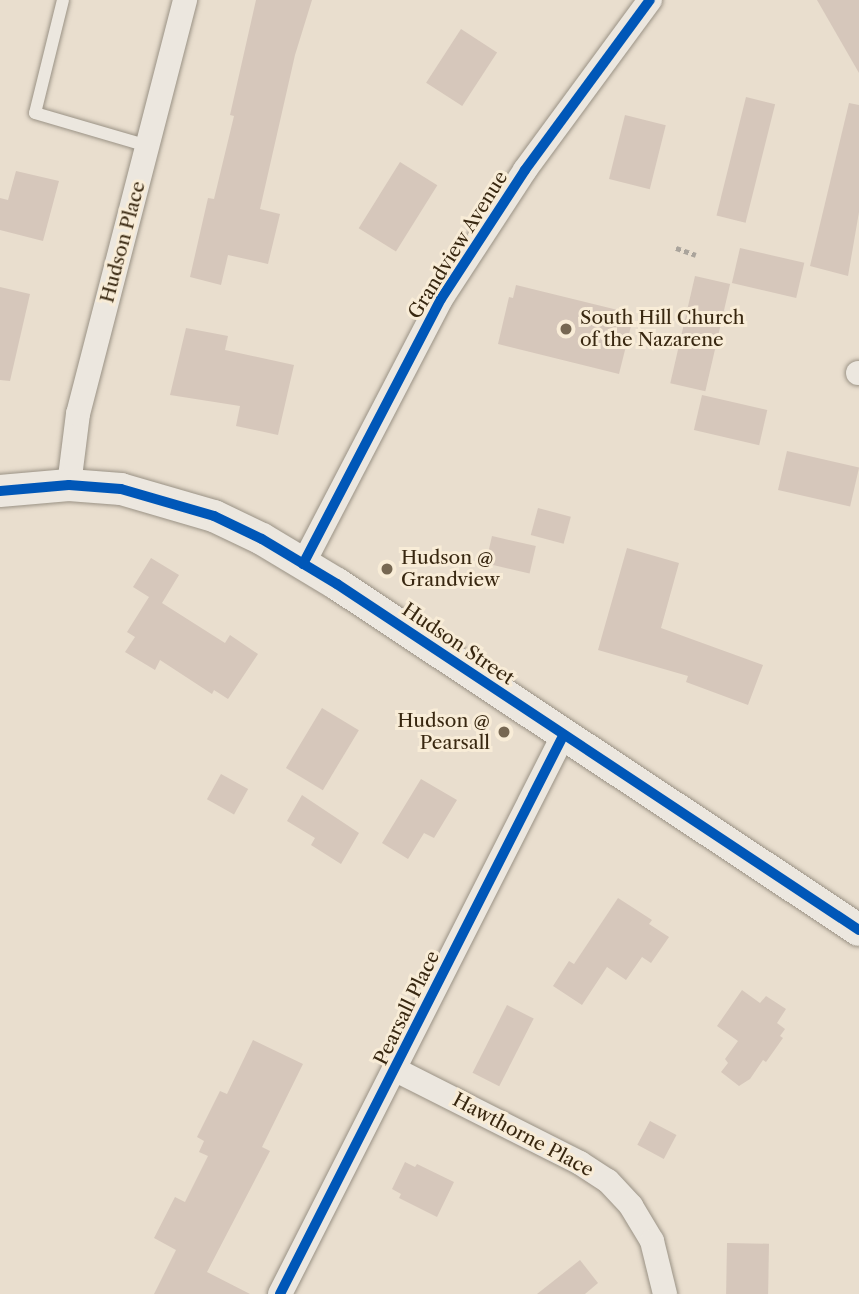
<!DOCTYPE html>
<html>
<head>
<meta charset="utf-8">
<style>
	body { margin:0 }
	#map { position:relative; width:859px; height:1294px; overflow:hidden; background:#e9dece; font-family:"Libre Caslon Text",serif }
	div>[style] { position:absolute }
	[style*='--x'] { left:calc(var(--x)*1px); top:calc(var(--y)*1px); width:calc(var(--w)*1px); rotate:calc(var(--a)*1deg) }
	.building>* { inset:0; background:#d6c7bb; transform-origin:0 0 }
	.path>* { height:4.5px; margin-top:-2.25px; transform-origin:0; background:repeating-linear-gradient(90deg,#aaa49c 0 5px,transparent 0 8.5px) }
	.roads { filter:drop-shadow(0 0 2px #9a9285) drop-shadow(0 0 2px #9a9285) }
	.service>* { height:12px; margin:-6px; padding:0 6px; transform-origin:6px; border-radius:6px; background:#ece7df }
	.minor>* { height:24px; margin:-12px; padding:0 12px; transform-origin:12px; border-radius:12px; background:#ece7df }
	.tertiary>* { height:32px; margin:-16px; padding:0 16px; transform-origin:16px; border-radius:16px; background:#ece7df }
	.cycleway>* { height:10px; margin:-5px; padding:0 5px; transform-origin:5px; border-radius:5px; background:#0057b8 }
	.dots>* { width:19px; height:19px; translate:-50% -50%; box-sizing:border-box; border:4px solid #f8ecd7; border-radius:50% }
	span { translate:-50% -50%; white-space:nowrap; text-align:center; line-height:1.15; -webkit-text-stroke:6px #f8ecd7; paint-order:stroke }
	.street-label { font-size:19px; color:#382710 }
	.poi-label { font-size:19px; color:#382710 }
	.left { translate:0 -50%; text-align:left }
	.right { translate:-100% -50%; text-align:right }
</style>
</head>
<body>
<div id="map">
	<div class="building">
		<div style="clip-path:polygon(256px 0,312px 0,295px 55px,260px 209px,280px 214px,268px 264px,228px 255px,221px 285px,190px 277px,208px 198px,214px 199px,234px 116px,230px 115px)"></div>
		<div style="clip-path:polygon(817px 0,859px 0,859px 73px)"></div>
		<div style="left:461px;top:29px;width:43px;height:64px;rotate:33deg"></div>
		<div style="left:746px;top:97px;width:30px;height:122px;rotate:14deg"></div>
		<div style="clip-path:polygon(849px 103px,859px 105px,859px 212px,848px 276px,810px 266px)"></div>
		<div style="left:625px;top:115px;width:42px;height:66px;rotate:14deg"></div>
		<div style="left:400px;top:162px;width:44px;height:78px;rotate:32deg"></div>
		<div style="clip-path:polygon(16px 171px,59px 181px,43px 241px,0 230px,0 198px,8px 200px)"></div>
		<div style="left:740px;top:248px;width:66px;height:36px;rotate:13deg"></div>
		<div style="left:695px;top:276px;width:36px;height:110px;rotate:13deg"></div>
		<div style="clip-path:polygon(516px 285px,634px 314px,619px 374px,498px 344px,509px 297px,513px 298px)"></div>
		<div style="clip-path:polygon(0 287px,30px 294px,10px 381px,0 380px)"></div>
		<div style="clip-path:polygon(186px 328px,228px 336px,225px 350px,294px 365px,278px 435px,236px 426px,240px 406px,170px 395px)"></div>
		<div style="left:702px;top:395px;width:67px;height:36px;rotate:13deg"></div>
		<div style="left:787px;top:451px;width:74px;height:40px;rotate:13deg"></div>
		<div style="left:538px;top:508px;width:34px;height:28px;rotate:15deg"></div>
		<div style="left:492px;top:536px;width:45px;height:28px;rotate:13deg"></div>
		<div style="clip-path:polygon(627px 548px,679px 563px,661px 628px,763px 665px,748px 705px,686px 682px,688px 676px,598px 650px)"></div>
		<div style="clip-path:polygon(151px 558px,179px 575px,162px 603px,225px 643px,230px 635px,258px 654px,228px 699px,214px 690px,212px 694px,160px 660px,155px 670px,125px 652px,135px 637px,127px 632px,149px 597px,133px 587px)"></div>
		<div style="left:322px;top:708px;width:43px;height:70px;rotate:31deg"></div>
		<div style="left:221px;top:774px;width:31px;height:29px;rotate:29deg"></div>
		<div style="clip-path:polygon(421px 779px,457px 800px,434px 838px,424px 833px,408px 859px,382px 843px)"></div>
		<div style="clip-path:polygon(302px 795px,359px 833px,341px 864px,311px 845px,315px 838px,287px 821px)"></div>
		<div style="clip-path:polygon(618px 898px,652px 920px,649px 924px,669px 937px,651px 963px,642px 957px,626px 980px,607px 967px,582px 1005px,553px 986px,569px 961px,574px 964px)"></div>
		<div style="clip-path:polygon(742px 990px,760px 1003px,766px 996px,786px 1009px,777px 1023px,785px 1029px,780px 1036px,783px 1038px,766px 1062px,763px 1060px,750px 1079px,739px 1086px,721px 1072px,728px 1063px,725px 1059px,738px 1041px,717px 1026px)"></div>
		<div style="left:507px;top:1005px;width:30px;height:76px;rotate:27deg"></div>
		<div style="clip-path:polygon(253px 1040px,303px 1064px,262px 1147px,270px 1151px,207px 1272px,250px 1294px,154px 1294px,176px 1250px,154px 1238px,175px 1197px,185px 1202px,208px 1156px,199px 1152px,204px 1141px,197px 1137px,220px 1091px,227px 1094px)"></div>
		<div style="left:650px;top:1121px;width:30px;height:27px;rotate:28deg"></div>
		<div style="clip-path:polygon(405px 1162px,415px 1167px,417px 1164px,454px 1182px,437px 1217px,399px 1198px,401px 1194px,392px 1189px)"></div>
		<div style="left:727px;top:1243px;width:42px;height:51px;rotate:1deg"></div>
		<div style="clip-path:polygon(580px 1260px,598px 1283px,585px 1294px,537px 1294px)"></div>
	</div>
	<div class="path">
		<div style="--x:676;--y:248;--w:21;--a:19"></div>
	</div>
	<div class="roads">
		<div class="service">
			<div style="--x:63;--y:0;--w:116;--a:103.9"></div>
			<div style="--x:35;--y:113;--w:118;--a:16.3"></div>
		</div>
		<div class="minor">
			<div style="--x:858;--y:373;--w:1;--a:0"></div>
			<div style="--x:69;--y:485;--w:72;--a:-82.8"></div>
			<div style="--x:78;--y:414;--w:428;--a:-75.5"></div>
			<div style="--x:303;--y:564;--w:299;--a:-62.5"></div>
			<div style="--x:441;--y:299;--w:154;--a:-56.9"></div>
			<div style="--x:525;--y:170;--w:211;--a:-53.7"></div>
			<div style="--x:396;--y:1070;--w:206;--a:26.8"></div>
			<div style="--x:580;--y:1163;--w:33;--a:33"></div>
			<div style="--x:608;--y:1181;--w:34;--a:47"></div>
			<div style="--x:631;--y:1206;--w:41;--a:59"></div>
			<div style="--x:652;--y:1241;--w:55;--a:76.2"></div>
			<div style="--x:280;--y:1294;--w:626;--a:-63.11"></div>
		</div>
		<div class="tertiary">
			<div style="--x:0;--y:491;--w:69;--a:-5"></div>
			<div style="--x:69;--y:485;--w:52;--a:4.4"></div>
			<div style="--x:121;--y:489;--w:97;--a:16.2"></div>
			<div style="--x:214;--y:516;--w:53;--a:25.6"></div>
			<div style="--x:262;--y:539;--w:87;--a:31"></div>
			<div style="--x:337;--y:584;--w:626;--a:33.54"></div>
		</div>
	</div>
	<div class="cycleway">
		<div style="--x:0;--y:491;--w:69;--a:-5"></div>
		<div style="--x:69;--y:485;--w:52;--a:4.4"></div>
		<div style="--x:121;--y:489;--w:97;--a:16.2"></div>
		<div style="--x:214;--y:516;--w:53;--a:25.6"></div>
		<div style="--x:262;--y:539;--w:87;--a:31"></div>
		<div style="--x:337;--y:584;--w:626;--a:33.54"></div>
		<div style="--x:303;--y:564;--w:299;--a:-62.5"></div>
		<div style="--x:441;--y:299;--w:154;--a:-56.9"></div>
		<div style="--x:525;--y:170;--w:211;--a:-53.7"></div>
		<div style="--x:280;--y:1294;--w:626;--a:-63.11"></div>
	</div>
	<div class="dots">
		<div style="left:566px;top:329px;background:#766752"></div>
		<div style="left:387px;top:569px;background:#766752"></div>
		<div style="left:504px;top:732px;background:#766752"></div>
	</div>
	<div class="street-label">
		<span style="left:123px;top:242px;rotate:-75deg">Hudson Place</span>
		<span style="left:458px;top:245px;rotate:-58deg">Grandview Avenue</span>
		<span style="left:458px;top:644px;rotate:34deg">Hudson Street</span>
		<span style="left:407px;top:1008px;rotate:-64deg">Pearsall Place</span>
		<span style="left:523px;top:1135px;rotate:28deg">Hawthorne Place</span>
	</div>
	<div class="poi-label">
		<span class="left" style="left:580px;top:329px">South Hill Church<br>of the Nazarene</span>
		<span class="left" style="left:401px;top:569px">Hudson @<br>Grandview</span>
		<span class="right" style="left:490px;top:732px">Hudson @<br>Pearsall</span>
	</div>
</div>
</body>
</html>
